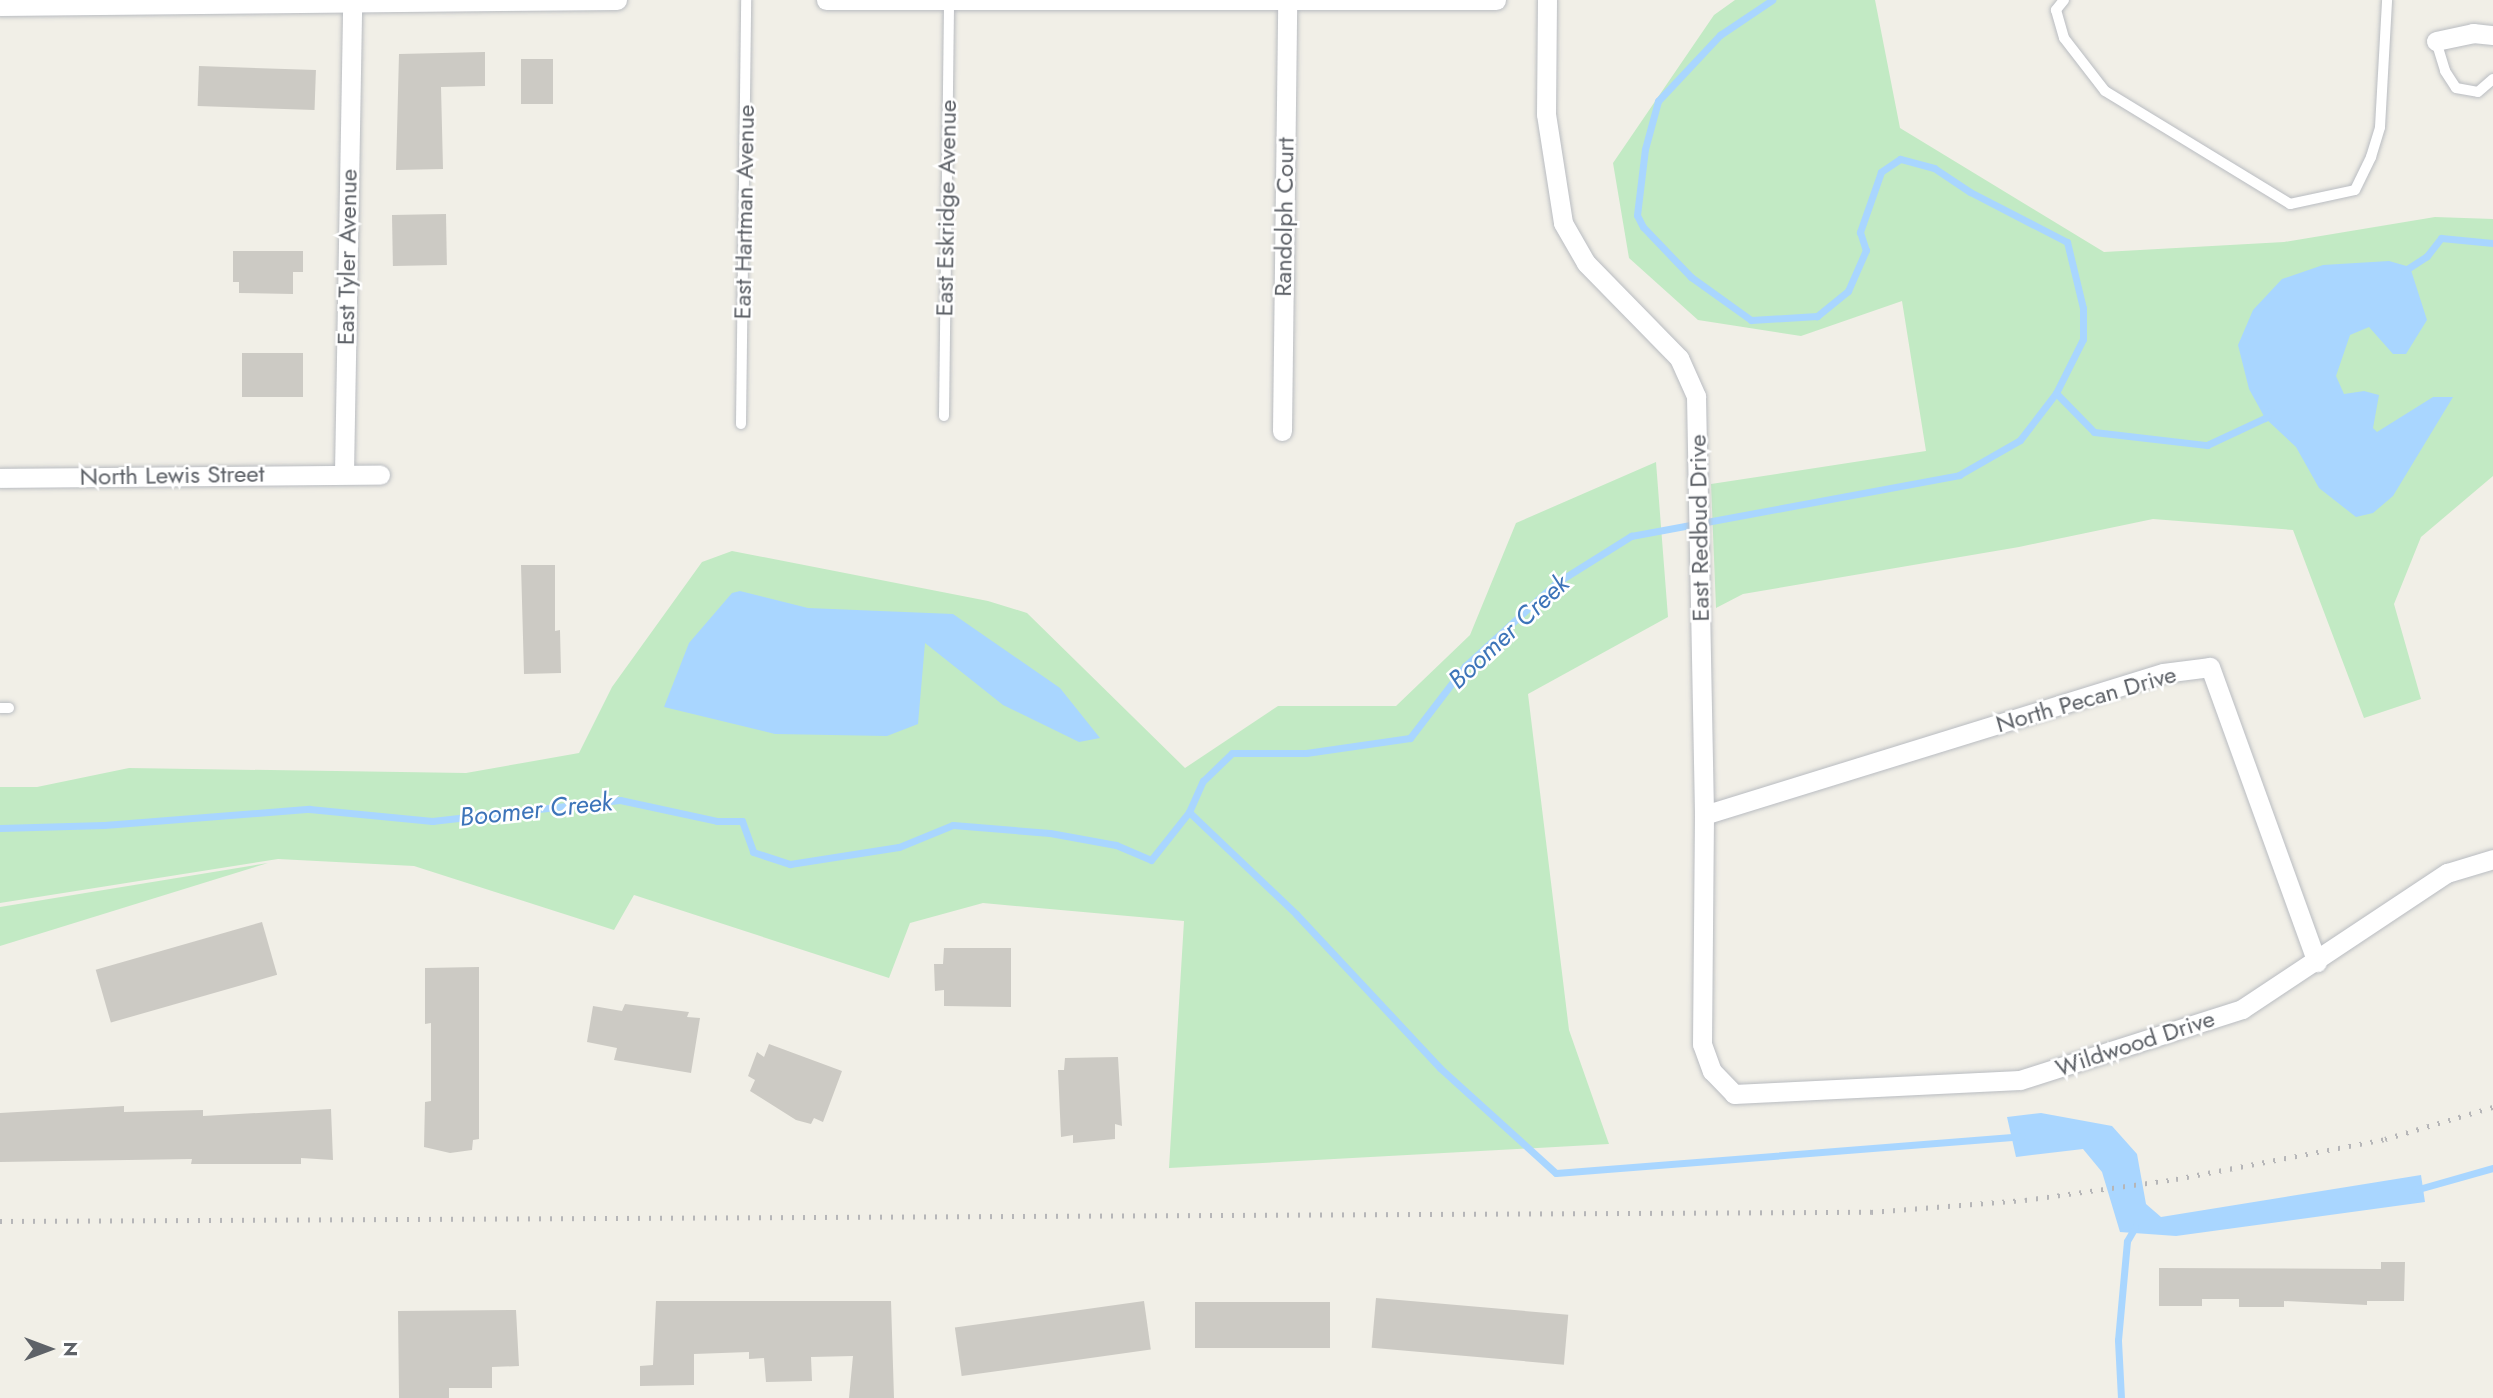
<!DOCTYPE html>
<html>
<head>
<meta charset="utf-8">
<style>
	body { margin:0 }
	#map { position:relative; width:2493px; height:1398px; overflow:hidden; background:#f1efe7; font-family:Jost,sans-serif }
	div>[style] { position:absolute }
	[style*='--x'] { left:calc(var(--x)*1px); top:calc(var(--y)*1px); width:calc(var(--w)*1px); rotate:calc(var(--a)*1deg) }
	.green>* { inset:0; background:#c2eac4 }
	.water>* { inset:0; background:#a9d6ff }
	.stream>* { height:7px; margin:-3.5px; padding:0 3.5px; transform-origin:3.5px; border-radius:3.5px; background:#a9d6ff }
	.building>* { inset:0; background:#cccac4; transform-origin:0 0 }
	.roads { filter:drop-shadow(0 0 2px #b9bcc1) drop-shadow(0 0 2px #b9bcc1) }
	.service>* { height:10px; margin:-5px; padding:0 5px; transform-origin:5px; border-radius:5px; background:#fff }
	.minor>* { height:19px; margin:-9.5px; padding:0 9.5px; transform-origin:9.5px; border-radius:9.5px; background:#fff }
	.rail>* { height:5px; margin-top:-2.5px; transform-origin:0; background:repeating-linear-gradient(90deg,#b6b6b8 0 2px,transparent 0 11px) }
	span { translate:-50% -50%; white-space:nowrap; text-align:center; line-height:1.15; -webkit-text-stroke:5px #fff; paint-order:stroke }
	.street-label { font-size:24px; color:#5e6268 }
	.water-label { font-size:26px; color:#3d74b9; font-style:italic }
	.north { position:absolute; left:14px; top:1314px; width:70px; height:70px; -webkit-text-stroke:5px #fff; paint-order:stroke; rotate:90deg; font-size:19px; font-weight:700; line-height:28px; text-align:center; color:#5e6268 }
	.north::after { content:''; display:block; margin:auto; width:24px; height:32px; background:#5e6268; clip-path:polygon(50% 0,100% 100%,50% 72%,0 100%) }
</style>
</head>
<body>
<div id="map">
	<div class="green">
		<div style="clip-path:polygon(1735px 0,1875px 0,1900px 128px,2104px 252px,2284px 242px,2435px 217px,2493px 219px,2493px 476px,2421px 537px,2394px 604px,2421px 699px,2364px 718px,2293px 530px,2153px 519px,2019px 547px,1743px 594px,1716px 608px,1711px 484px,1926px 451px,1902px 301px,1801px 336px,1698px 320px,1629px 258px,1613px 163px,1714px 15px)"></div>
		<div style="clip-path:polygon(1656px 462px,1668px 617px,1528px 694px,1569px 1030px,1609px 1144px,1169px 1168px,1184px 921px,983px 903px,910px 923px,889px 978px,634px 895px,614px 930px,414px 866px,278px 859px,0 903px,0 787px,37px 787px,129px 768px,466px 773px,579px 753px,612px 687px,702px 562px,732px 551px,988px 601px,1027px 613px,1185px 768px,1278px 706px,1396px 706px,1470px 635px,1516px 523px)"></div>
		<div style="clip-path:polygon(268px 863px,0 946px,0 907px)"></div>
	</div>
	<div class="water">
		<div style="clip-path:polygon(2389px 261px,2410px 267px,2427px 320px,2406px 354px,2393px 354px,2369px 327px,2350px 335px,2336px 376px,2344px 394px,2364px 391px,2379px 395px,2373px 428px,2377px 432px,2433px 397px,2453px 397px,2393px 496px,2373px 513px,2356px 517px,2319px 488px,2296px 447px,2265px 418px,2249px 389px,2238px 345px,2253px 310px,2282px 279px,2323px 265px)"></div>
		<div style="clip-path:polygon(740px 591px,808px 608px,953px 614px,1060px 688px,1100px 738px,1079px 742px,1003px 705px,925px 643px,918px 724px,887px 736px,775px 734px,664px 707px,689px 643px,732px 593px)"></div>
		<div style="clip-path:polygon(2041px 1113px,2112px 1126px,2137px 1154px,2146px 1204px,2161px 1217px,2421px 1175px,2425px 1202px,2176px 1236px,2120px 1232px,2102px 1172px,2083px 1149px,2016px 1157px,2007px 1117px)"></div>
	</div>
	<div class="stream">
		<div style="--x:2404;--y:271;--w:27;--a:-33"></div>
		<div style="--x:2427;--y:256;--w:23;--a:-52"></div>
		<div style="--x:2441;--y:238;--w:52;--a:5.5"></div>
		<div style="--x:2056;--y:393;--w:54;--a:45.7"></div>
		<div style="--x:2094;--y:432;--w:114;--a:6.6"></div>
		<div style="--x:2207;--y:445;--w:64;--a:-25"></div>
		<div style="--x:2265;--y:418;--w:9;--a:-54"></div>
		<div style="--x:1189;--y:812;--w:148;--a:43.6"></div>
		<div style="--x:1296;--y:914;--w:211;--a:46.9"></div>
		<div style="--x:1440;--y:1068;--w:156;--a:42.2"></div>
		<div style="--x:1556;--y:1173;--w:467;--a:-4.5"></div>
		<div style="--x:0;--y:828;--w:104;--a:-1.7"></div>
		<div style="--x:104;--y:825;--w:206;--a:-4.5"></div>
		<div style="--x:309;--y:809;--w:124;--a:5.6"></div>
		<div style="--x:432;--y:821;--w:189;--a:-6.4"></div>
		<div style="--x:620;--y:800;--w:99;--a:12.2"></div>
		<div style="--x:717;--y:821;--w:25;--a:0"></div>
		<div style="--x:742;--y:821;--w:33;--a:70"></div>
		<div style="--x:753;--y:852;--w:39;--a:18"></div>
		<div style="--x:790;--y:864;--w:110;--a:-8.9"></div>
		<div style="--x:899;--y:847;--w:58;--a:-22.2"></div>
		<div style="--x:953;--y:825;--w:97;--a:4.7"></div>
		<div style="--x:1050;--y:833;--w:67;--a:10.3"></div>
		<div style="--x:1116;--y:845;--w:38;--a:23"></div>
		<div style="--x:1151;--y:860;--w:61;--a:-51.6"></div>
		<div style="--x:1189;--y:812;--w:34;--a:-66"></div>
		<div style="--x:1203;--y:781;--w:40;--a:-44"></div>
		<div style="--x:1232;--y:753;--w:74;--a:0"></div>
		<div style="--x:1306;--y:753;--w:105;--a:-8.2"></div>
		<div style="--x:1410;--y:738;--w:91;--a:-52.6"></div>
		<div style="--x:1465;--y:666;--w:123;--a:-42.4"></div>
		<div style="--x:1556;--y:583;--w:89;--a:-32.1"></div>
		<div style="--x:1631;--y:536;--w:334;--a:-10.5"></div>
		<div style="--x:1959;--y:475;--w:70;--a:-29.8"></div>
		<div style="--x:2020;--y:440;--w:59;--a:-52.5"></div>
		<div style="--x:2056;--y:393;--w:60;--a:-63.4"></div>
		<div style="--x:2083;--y:339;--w:31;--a:-90"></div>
		<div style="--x:2083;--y:308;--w:68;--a:-103.6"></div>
		<div style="--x:2067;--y:242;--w:109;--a:-152.7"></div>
		<div style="--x:1970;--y:192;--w:43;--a:-146.3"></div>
		<div style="--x:1934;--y:168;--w:35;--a:-165"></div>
		<div style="--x:1900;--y:159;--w:23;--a:146"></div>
		<div style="--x:1881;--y:172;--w:64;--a:109.3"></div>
		<div style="--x:1860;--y:232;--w:19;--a:72"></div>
		<div style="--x:1866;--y:250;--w:45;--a:113.7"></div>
		<div style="--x:1848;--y:291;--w:40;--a:141"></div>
		<div style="--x:1817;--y:316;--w:66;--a:176.5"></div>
		<div style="--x:1751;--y:320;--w:74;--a:-144.4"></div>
		<div style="--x:1691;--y:277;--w:69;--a:-133.8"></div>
		<div style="--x:1643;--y:227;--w:13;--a:-117"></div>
		<div style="--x:1637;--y:215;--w:66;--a:-83.1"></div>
		<div style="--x:1645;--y:149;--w:50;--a:-74.8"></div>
		<div style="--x:1658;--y:101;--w:91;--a:-46.8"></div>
		<div style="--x:1720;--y:35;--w:63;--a:-33.9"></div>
		<div style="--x:2415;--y:1190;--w:81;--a:-15.8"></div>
		<div style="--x:2121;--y:1398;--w:58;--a:-93"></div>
		<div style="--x:2118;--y:1340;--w:99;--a:-84.8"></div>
		<div style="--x:2127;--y:1241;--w:16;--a:-60"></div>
	</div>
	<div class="building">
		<div style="clip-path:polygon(485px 52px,485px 86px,441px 87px,443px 169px,396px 170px,399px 54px)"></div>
		<div style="left:521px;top:59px;width:32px;height:45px"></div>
		<div style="left:199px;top:66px;width:117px;height:40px;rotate:2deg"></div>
		<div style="left:446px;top:214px;width:51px;height:54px;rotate:89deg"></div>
		<div style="clip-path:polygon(233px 251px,303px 251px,303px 272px,293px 272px,293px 294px,239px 293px,239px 282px,233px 282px)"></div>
		<div style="left:242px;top:353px;width:61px;height:44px"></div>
		<div style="clip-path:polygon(521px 565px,555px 565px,555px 631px,560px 630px,561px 673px,524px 674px)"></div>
		<div style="left:262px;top:922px;width:55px;height:173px;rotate:74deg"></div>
		<div style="clip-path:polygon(944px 948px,1011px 948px,1011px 1007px,944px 1006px,944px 990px,935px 991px,934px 964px,943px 964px)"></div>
		<div style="clip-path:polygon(479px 967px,479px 1139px,473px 1140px,472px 1150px,450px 1153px,424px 1147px,425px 1102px,431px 1101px,431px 1023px,425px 1024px,425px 968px)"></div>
		<div style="clip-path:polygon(625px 1004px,689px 1012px,687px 1017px,700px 1018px,691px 1073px,614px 1060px,617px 1048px,587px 1042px,593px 1006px,622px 1011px)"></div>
		<div style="clip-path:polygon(769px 1044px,842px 1071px,823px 1122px,814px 1118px,811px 1124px,796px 1120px,750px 1091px,755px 1080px,748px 1076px,757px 1052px,764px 1057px)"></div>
		<div style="clip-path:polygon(1118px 1057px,1122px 1126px,1115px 1124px,1115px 1139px,1073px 1143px,1073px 1135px,1061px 1137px,1058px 1070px,1064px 1070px,1065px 1058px)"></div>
		<div style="clip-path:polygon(124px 1106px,124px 1112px,203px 1110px,203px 1116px,331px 1109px,333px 1160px,301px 1158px,301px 1164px,191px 1164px,192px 1159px,0 1162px,0 1113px)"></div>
		<div style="clip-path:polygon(2381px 1262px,2405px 1262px,2404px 1301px,2367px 1301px,2367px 1305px,2284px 1301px,2284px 1307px,2239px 1307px,2239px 1299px,2202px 1299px,2202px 1306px,2159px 1306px,2159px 1268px,2381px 1269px)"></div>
		<div style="left:1376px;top:1298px;width:193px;height:50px;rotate:5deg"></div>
		<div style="clip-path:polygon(656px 1301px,891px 1301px,894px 1398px,849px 1398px,853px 1356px,811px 1357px,812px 1381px,766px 1382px,764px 1358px,749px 1359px,749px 1352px,694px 1354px,694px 1385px,640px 1386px,640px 1366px,653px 1365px)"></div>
		<div style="left:1144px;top:1301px;width:49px;height:191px;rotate:82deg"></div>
		<div style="left:1195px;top:1302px;width:135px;height:46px"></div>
		<div style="clip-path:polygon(516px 1310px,519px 1366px,492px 1367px,492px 1388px,449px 1388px,449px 1398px,399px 1398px,398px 1311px)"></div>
	</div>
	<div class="roads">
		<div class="service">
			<div style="--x:2064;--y:0;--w:13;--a:129"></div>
			<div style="--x:2056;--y:10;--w:29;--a:74"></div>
			<div style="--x:2064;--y:38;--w:67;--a:52.3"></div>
			<div style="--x:2105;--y:91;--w:217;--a:31.4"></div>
			<div style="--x:2290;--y:204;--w:66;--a:-12.2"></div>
			<div style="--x:2355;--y:190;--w:37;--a:-64"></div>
			<div style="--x:2371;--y:157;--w:31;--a:-73"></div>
			<div style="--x:2380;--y:127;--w:127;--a:-86.8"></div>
			<div style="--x:2436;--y:41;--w:31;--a:73"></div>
			<div style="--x:2445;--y:71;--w:20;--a:57"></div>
			<div style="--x:2456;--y:88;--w:22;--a:10"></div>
			<div style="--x:2478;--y:92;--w:20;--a:-41"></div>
			<div style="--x:944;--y:416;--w:415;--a:-89.3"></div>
			<div style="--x:741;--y:424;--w:424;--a:-89.3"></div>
			<div style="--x:0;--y:708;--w:9;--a:0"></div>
		</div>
		<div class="minor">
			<div style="--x:826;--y:0;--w:670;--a:0"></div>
			<div style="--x:1547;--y:0;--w:114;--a:90.5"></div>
			<div style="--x:1546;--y:114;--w:110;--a:81.1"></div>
			<div style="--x:1563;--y:223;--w:46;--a:60.1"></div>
			<div style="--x:1586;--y:263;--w:133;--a:45.6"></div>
			<div style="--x:1679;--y:358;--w:42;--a:65.9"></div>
			<div style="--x:1696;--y:396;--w:419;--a:88.9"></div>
			<div style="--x:1704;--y:815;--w:229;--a:90.5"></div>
			<div style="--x:1702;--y:1044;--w:29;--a:70"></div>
			<div style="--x:1712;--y:1071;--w:32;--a:46"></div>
			<div style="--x:1734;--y:1094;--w:286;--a:-2.8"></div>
			<div style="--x:2020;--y:1080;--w:233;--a:-17.7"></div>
			<div style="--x:2242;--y:1009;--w:246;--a:-33.6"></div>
			<div style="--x:2447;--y:873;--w:48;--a:-16.9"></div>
			<div style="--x:0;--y:6;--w:617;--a:-0.56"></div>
			<div style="--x:2436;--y:41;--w:38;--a:-12"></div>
			<div style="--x:2473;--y:33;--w:20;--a:6"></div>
			<div style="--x:1282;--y:431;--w:429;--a:-89.3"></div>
			<div style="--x:344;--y:473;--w:473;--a:-89"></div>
			<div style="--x:0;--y:478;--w:380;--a:-0.5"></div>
			<div style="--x:1704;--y:815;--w:480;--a:-17.2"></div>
			<div style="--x:2163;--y:673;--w:47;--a:-7.3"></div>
			<div style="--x:2210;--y:667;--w:314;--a:70.1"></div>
		</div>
	</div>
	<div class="rail">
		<div style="--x:0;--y:1221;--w:1871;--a:-0.28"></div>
		<div style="--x:1871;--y:1212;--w:154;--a:-4.5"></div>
		<div style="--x:2025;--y:1200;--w:152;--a:-7.9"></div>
		<div style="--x:2176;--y:1179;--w:213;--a:-10.8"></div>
		<div style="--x:2385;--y:1139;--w:113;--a:-16.5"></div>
	</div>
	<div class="street-label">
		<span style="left:946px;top:208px;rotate:-89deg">East Eskridge Avenue</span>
		<span style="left:744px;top:212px;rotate:-89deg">East Hartman Avenue</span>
		<span style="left:1284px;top:217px;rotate:-89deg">Randolph Court</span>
		<span style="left:347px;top:257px;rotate:-89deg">East Tyler Avenue</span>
		<span style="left:172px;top:475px;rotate:-1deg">North Lewis Street</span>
		<span style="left:1699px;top:528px;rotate:-91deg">East Redbud Drive</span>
		<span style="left:2086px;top:699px;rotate:-16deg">North Pecan Drive</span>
		<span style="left:2135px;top:1043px;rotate:-18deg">Wildwood Drive</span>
	</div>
	<div class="water-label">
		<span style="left:1509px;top:632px;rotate:-43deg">Boomer Creek</span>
		<span style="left:536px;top:810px;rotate:-6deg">Boomer Creek</span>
	</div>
	<div class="north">N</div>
</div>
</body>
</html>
